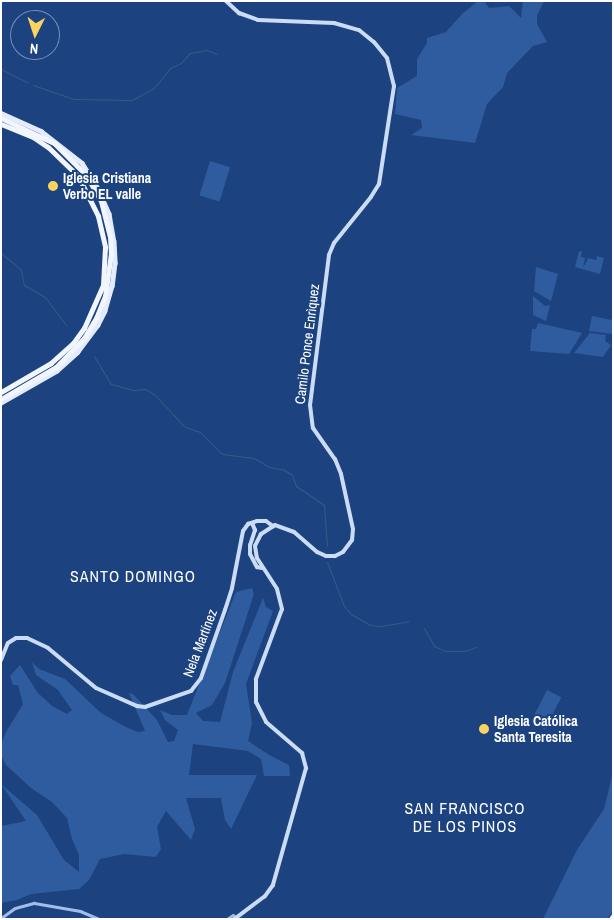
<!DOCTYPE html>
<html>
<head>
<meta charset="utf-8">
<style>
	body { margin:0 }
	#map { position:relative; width:614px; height:920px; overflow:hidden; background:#1c4380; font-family:"Archivo Narrow",sans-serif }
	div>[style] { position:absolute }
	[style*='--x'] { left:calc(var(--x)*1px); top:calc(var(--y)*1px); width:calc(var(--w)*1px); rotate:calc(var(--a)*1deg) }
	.green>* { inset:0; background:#2f5c9e; transform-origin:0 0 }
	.stream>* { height:1px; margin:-0.5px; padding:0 0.5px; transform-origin:0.5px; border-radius:0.5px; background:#3b5884 }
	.tertiary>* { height:3px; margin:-1.5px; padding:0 1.5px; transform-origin:1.5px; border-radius:1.5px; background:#a0bee9 }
	.secondary>* { height:4px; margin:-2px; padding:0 2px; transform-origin:2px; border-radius:2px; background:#cbdcf7 }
	.primary>* { height:4.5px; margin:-2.25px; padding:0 2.25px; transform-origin:2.25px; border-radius:2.25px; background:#e3ecfe }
	.trunk>* { height:5px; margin:-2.5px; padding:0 2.5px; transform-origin:2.5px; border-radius:2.5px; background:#f1f6fe }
	.dots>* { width:14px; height:14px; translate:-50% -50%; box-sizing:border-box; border:2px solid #1c4380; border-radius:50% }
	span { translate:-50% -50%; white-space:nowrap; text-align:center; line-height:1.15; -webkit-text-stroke:4px #1c4380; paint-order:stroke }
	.poi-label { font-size:14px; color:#fff; font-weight:700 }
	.left { translate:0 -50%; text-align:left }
	.street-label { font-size:14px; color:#fff }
	.quarter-label { font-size:16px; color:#fff; letter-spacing:1px }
	.frame { position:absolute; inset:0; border:2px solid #fff; pointer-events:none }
	.north { position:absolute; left:10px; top:10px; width:50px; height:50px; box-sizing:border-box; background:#1c4380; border:1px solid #778eb3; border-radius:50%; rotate:184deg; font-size:14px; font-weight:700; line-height:20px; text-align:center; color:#fff }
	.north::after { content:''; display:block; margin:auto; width:18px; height:22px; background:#f9d45e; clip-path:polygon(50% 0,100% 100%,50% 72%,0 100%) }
</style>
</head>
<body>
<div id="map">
	<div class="green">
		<div style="clip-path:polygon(478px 1px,484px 1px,489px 8px,509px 6px,521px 18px,523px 1px,544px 1px,537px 15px,537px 24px,547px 42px,533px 46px,507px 73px,503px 87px,487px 104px,475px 143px,411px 135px,422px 128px,421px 120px,395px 114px,397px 88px,417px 76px,417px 59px,427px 43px,427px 38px,446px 32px,462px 14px)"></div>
		<div style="left:210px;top:161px;width:21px;height:36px;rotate:17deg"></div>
		<div style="clip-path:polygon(579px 251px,582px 252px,581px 257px,585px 258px,583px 267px,586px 263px,590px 264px,586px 263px,588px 258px,596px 260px,597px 256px,604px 258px,600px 274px,575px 267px)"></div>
		<div style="clip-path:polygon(536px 267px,558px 274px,551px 301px,534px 291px)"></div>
		<div style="clip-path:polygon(533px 296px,545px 306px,550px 305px,546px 321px,533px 315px)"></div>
		<div style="clip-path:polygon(592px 316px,611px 320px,613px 316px,613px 334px,589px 331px)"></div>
		<div style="clip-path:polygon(538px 323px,582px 333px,569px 354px,530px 351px,532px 329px,536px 329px)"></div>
		<div style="clip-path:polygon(590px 333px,606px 335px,605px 341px,611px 345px,603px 357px,574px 353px)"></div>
		<div style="clip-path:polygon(252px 588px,254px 594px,225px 683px,212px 705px,196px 713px,203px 721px,220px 722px,233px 672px,263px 598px,266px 607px,273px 611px,246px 684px,252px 723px,248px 741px,271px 756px,289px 765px,290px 776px,264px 776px,261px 759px,248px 751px,193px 744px,189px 775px,257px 775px,231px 829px,225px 820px,221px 798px,186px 798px,195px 829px,191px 840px,166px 811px,157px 827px,161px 849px,156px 857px,124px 854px,100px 859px,89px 880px,79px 889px,31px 894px,17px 900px,1px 903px,1px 826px,26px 821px,1px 784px,37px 815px,64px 860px,79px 872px,79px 855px,72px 839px,67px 818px,52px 802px,31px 788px,6px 765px,1px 755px,1px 745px,6px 732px,23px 704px,18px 685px,13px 685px,10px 676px,20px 665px,38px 693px,52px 706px,67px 714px,72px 710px,58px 690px,36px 675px,32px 662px,39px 669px,65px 679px,101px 713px,126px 727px,138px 732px,145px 731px,129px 693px,133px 694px,157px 720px,168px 742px,174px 741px,178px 730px,165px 720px,160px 710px,172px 715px,187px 715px,236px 592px)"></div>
		<div style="left:547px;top:690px;width:16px;height:36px;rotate:27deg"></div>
		<div style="clip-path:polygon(613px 772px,613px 911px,607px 919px,543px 919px,577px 850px,604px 809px)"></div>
	</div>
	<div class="stream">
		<div style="--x:1;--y:69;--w:30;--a:27"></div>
		<div style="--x:33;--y:85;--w:43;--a:18.9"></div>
		<div style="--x:74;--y:99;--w:58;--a:1"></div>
		<div style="--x:132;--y:100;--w:25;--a:-29"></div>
		<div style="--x:154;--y:88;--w:26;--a:-51"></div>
		<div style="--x:170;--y:68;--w:12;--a:-24"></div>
		<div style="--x:181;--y:63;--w:13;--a:-48"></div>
		<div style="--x:190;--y:53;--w:17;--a:-10"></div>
		<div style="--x:207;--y:50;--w:11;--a:22"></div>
		<div style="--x:1;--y:253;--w:26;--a:40"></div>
		<div style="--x:21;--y:270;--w:15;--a:79"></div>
		<div style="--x:24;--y:285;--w:24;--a:30"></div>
		<div style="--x:45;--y:297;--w:35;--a:53"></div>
		<div style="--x:94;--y:356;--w:33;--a:59"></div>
		<div style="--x:111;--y:384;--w:24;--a:15"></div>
		<div style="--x:134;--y:390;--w:11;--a:-5"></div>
		<div style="--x:145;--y:389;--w:10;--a:29"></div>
		<div style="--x:154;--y:394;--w:45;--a:46.8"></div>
		<div style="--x:185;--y:427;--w:16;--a:18"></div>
		<div style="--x:200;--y:432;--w:31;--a:45"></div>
		<div style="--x:222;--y:454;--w:32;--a:7"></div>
		<div style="--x:254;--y:458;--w:17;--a:31"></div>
		<div style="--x:269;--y:467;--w:15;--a:11"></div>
		<div style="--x:284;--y:470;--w:9;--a:32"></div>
		<div style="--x:292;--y:475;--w:12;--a:70"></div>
		<div style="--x:296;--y:486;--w:34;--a:34"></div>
		<div style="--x:324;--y:505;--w:41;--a:85.8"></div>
		<div style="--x:327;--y:562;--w:47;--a:68.9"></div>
		<div style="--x:344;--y:606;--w:11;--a:49"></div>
		<div style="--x:351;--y:614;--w:22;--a:30"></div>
		<div style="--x:370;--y:625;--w:11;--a:5"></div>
		<div style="--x:381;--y:626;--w:28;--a:-10"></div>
		<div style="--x:424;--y:628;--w:21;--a:61"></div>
		<div style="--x:434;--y:646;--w:12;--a:24"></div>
		<div style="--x:445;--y:651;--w:20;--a:0"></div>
		<div style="--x:465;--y:651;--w:12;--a:-20"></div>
	</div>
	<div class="tertiary">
		<div style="--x:1;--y:918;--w:17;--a:-36"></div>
		<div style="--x:15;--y:908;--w:20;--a:-15"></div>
		<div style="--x:34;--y:903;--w:47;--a:9.9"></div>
		<div style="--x:80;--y:911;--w:21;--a:23"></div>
		<div style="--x:227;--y:919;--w:7;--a:-34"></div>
		<div style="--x:233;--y:915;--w:4;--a:45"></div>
	</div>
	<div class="secondary">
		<div style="--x:226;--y:1;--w:18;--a:43"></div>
		<div style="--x:239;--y:13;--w:20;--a:20"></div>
		<div style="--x:258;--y:20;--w:76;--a:2.3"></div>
		<div style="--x:334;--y:23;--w:26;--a:16"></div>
		<div style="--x:359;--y:30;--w:19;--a:39"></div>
		<div style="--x:374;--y:42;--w:21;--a:51"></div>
		<div style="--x:387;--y:58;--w:29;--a:76"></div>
		<div style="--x:394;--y:86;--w:99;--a:98.7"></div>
		<div style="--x:379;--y:184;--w:15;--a:122"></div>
		<div style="--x:371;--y:197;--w:59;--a:128.8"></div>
		<div style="--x:334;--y:243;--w:13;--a:113"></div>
		<div style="--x:329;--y:255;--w:151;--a:97.2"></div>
		<div style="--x:310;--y:405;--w:23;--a:83"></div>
		<div style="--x:313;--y:428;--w:38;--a:55"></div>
		<div style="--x:335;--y:459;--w:16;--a:68"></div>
		<div style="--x:341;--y:474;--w:56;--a:77.7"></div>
		<div style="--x:353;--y:529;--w:11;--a:95"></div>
		<div style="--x:352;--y:540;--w:15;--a:127"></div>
		<div style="--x:343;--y:552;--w:9;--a:153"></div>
		<div style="--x:335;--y:556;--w:9;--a:180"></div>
		<div style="--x:326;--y:556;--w:10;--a:-156"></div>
		<div style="--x:317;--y:552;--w:30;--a:-139"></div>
		<div style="--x:294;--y:532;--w:20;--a:-160"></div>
		<div style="--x:275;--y:525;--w:17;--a:147"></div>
		<div style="--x:261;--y:534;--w:13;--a:117"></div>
		<div style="--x:255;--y:546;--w:12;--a:81"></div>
		<div style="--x:257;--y:558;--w:37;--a:57"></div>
		<div style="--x:277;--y:589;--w:21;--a:76"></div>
		<div style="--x:282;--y:609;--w:75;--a:110.4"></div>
		<div style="--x:256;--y:679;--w:23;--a:90"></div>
		<div style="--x:256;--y:702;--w:22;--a:63"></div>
		<div style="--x:266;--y:722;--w:48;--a:40.7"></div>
		<div style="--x:302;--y:753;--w:16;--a:75"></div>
		<div style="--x:306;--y:768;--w:122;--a:105.8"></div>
		<div style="--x:273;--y:885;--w:14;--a:126"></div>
		<div style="--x:265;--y:896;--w:38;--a:143"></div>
		<div style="--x:252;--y:523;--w:8;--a:67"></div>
		<div style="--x:255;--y:530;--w:16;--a:108"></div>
		<div style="--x:250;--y:545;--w:9;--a:90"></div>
		<div style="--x:250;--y:554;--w:15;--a:62"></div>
		<div style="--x:257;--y:567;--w:5;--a:11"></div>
		<div style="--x:1;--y:660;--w:18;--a:-68"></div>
		<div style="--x:8;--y:643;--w:9;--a:-32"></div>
		<div style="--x:16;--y:638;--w:11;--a:0"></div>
		<div style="--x:27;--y:638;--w:23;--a:25"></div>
		<div style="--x:48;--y:648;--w:62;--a:39.8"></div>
		<div style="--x:96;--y:688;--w:45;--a:23.7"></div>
		<div style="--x:137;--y:706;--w:8;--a:7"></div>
		<div style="--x:145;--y:707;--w:49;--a:-19.2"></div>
		<div style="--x:191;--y:691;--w:16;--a:-52"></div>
		<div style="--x:201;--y:678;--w:72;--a:-70.6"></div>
		<div style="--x:225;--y:610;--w:23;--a:-72"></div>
		<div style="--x:232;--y:588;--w:58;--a:-79.1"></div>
		<div style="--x:243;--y:531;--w:9;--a:-54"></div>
		<div style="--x:248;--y:524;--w:9;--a:-18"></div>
		<div style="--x:257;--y:521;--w:9;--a:0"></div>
		<div style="--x:266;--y:521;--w:9;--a:36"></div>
	</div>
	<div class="primary">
		<div style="--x:1;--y:113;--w:44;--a:24.2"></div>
		<div style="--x:41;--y:131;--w:52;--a:38"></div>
		<div style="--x:82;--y:163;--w:31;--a:58"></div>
		<div style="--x:98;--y:189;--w:27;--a:66"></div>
		<div style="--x:109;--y:214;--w:27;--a:80"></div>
		<div style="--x:114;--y:241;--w:22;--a:87"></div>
		<div style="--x:115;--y:263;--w:23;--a:97"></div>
		<div style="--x:112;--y:286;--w:26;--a:106"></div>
		<div style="--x:105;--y:311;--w:16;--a:117"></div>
		<div style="--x:98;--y:325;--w:34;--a:127"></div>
		<div style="--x:78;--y:352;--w:28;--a:138"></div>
		<div style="--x:57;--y:371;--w:64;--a:150.3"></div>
	</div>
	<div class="trunk">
		<div style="--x:1;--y:118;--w:59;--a:25.3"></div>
		<div style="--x:54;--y:143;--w:45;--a:45"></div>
		<div style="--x:86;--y:175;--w:30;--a:60"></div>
		<div style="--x:101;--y:201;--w:36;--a:76"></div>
		<div style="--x:110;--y:236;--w:17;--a:87"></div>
		<div style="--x:111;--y:253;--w:43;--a:97.9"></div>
		<div style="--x:105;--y:296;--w:24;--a:112"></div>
		<div style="--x:96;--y:318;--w:23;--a:121"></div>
		<div style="--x:84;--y:338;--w:40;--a:134"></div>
		<div style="--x:56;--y:367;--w:64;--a:149.8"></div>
		<div style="--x:1;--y:124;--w:35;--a:22"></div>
		<div style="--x:33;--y:137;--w:18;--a:34"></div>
		<div style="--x:48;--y:147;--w:42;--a:44"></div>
		<div style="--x:78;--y:176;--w:45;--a:63.4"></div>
		<div style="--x:98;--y:216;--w:32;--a:77"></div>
		<div style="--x:105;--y:247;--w:38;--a:93"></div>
		<div style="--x:103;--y:285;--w:47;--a:113.8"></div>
		<div style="--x:84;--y:328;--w:19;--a:126"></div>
		<div style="--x:73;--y:343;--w:30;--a:138"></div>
		<div style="--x:51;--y:363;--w:58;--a:149.9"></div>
		<div style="--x:611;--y:919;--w:4;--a:-56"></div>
	</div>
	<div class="dots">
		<div style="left:53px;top:186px;background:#f9d45e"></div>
		<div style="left:484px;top:729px;background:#f9d45e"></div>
	</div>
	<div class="poi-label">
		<span class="left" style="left:63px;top:186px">Iglesia Cristiana<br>Verbo EL valle</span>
		<span class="left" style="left:494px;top:729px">Iglesia Católica<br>Santa Teresita</span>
	</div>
	<div class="street-label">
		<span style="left:307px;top:344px;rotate:-83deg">Camilo Ponce Enrìquez</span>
		<span style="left:200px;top:643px;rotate:-69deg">Nela Martínez</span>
	</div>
	<div class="quarter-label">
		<span style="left:133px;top:576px">SANTO DOMINGO</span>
		<span style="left:465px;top:817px">SAN FRANCISCO<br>DE LOS PINOS</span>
	</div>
	<div class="frame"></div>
	<div class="north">N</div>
</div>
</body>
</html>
